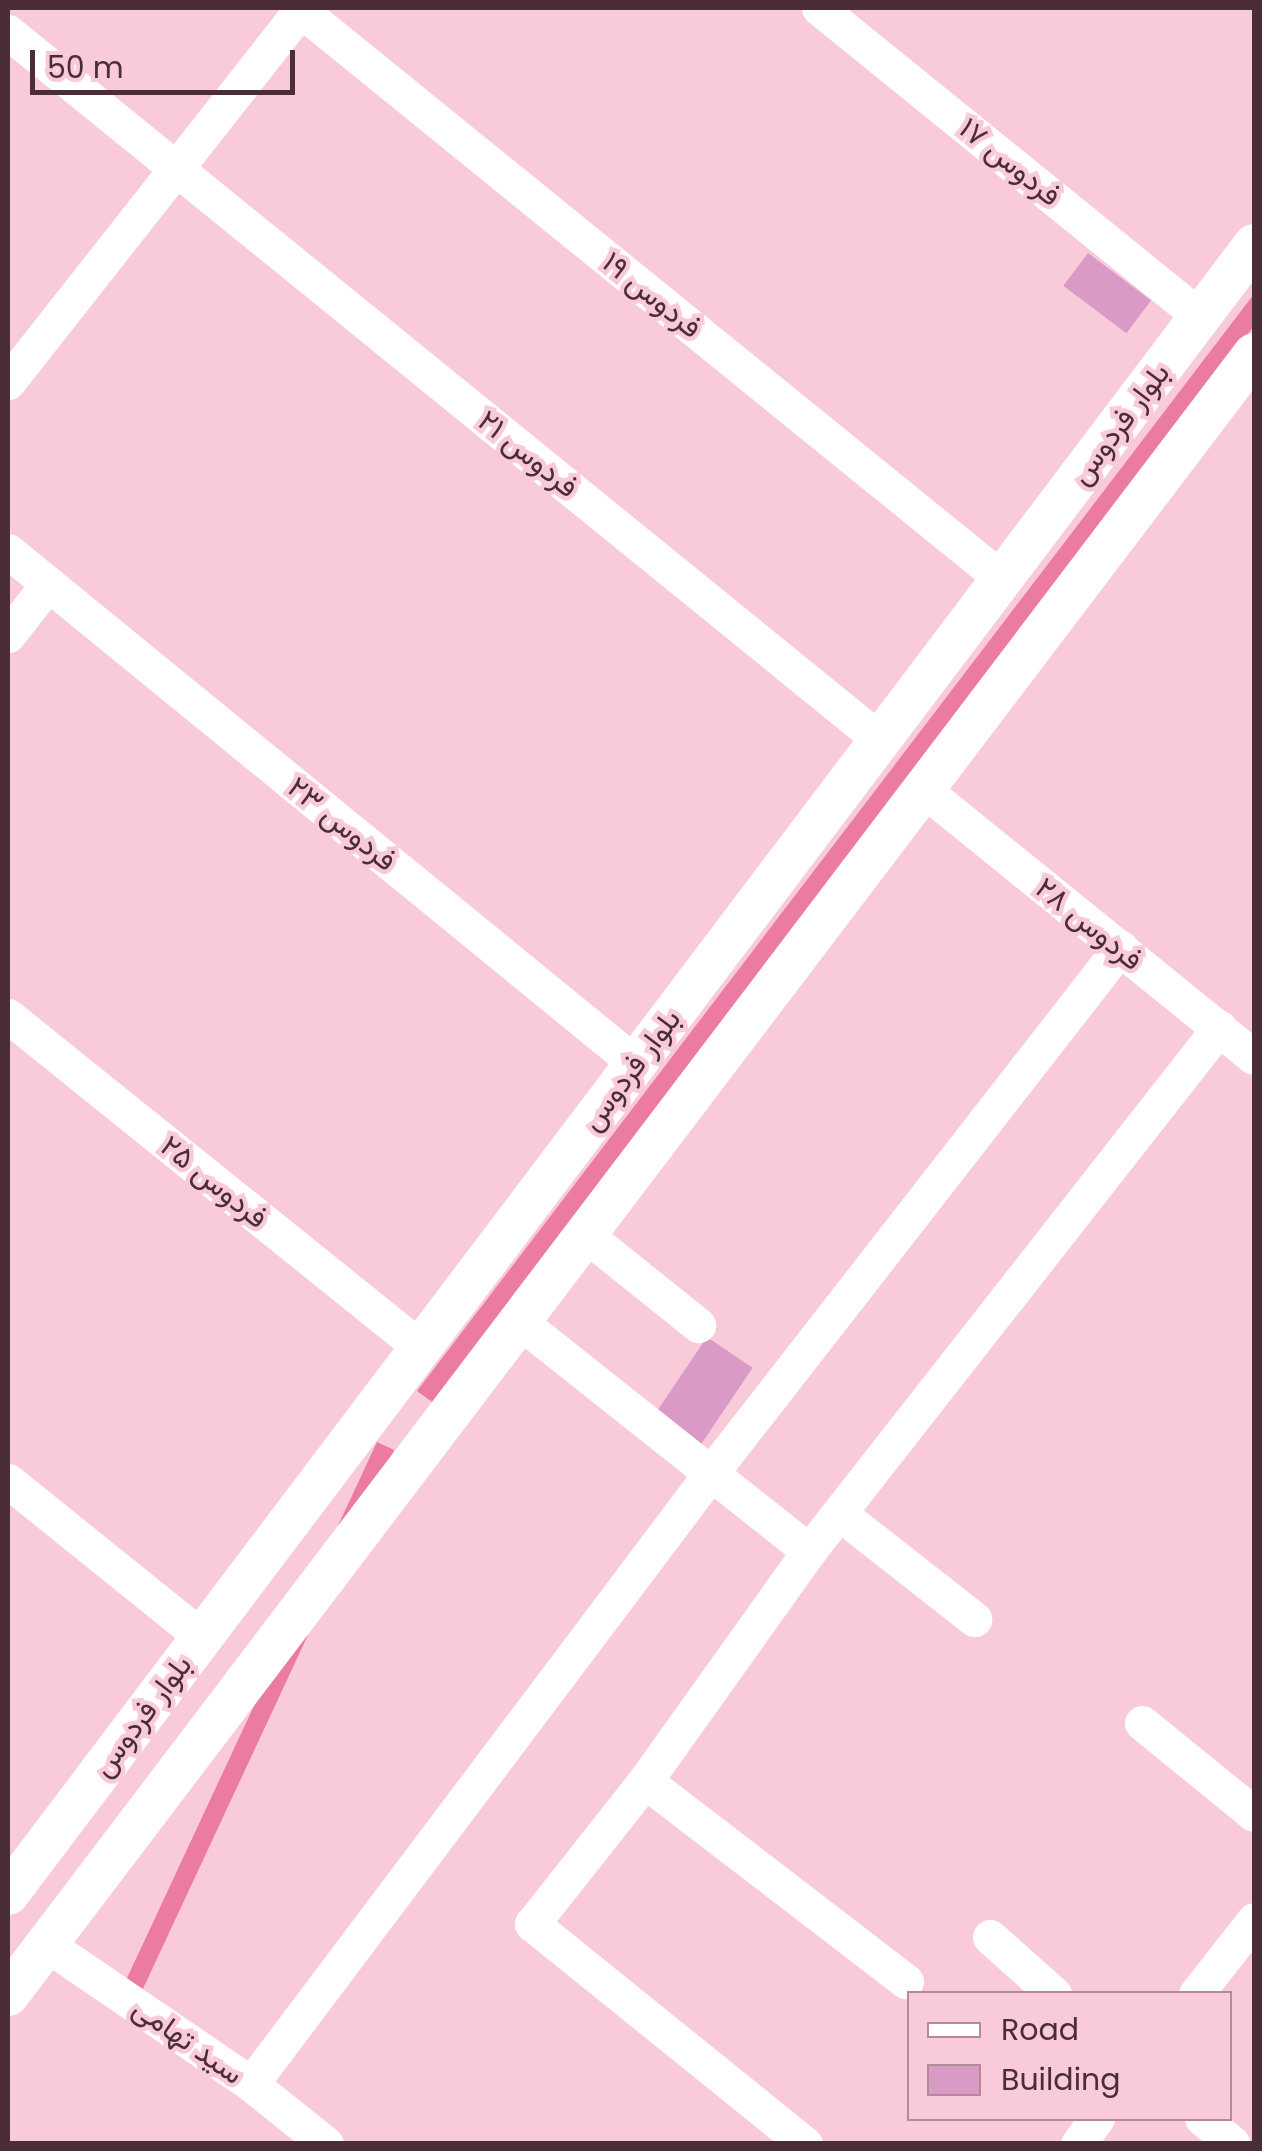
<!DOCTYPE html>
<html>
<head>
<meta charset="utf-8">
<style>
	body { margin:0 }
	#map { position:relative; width:1262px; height:2151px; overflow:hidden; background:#f9cad8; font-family:Poppins,Vazirmatn,sans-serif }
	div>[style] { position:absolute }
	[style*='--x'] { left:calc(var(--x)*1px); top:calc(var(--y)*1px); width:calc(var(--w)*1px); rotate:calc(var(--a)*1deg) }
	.forest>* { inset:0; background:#ec7ba3; transform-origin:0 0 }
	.building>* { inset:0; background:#d99ac5; transform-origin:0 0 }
	.minor>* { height:35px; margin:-17.5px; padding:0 17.5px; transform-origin:17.5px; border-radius:17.5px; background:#fff }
	.major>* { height:42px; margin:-21px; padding:0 21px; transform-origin:21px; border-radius:21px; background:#fff }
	span { translate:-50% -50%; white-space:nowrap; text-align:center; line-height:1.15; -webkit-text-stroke:9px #f9cad8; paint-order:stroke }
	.street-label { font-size:30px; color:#4b2d37 }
	.frame { position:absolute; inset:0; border:10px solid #4b2d37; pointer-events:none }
	.legend { position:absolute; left:907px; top:1991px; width:325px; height:130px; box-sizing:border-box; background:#f9cad8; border:2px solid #b38b98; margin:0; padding:12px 18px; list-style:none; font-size:30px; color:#4b2d37 }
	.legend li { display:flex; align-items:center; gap:20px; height:50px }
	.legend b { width:50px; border:2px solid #b38b98 }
	.scale { position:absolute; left:30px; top:50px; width:265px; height:45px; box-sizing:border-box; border:5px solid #4b2d37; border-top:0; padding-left:12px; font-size:30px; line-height:35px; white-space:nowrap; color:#4b2d37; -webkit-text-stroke:8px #f9cad8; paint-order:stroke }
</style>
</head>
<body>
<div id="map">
	<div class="forest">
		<div style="clip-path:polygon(1254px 294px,1254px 326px,435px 1404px,417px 1391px)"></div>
		<div style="left:377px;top:1442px;width:19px;height:611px;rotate:25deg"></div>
	</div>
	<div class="building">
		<div style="left:1088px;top:253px;width:79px;height:41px;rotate:37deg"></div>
		<div style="left:707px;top:1337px;width:55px;height:94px;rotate:34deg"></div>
	</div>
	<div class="minor">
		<div style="--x:298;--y:8;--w:906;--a:39.04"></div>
		<div style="--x:819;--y:8;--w:491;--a:39"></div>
		<div style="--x:8;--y:32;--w:1123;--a:39.07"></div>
		<div style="--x:8;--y:382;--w:474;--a:-51.8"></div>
		<div style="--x:8;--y:551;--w:809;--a:39.23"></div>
		<div style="--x:8;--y:635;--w:65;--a:-51.9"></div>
		<div style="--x:924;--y:790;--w:424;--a:39"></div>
		<div style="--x:8;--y:1016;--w:530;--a:38.79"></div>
		<div style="--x:586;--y:1235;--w:144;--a:38.8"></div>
		<div style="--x:520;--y:1322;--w:369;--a:38.4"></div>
		<div style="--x:8;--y:1481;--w:249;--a:38.8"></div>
		<div style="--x:839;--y:1513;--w:172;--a:38.1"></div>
		<div style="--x:1142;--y:1723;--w:144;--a:39.1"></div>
		<div style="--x:645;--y:1781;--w:329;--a:37.5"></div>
		<div style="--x:990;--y:1937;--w:86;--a:41.7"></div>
		<div style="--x:46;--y:1944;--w:248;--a:34.3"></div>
		<div style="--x:251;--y:2084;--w:96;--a:38.7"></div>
		<div style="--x:1196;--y:1994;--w:94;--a:-51.9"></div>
		<div style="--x:251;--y:2084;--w:765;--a:-53.03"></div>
		<div style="--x:711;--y:1473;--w:666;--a:-52.08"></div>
		<div style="--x:1202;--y:2118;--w:40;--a:40"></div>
		<div style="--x:805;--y:2144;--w:351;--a:-141.1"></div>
		<div style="--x:532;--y:1924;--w:182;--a:-51.7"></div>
		<div style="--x:645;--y:1781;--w:282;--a:-54.5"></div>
		<div style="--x:809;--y:1551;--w:665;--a:-51.91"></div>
		<div style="--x:1078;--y:2144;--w:32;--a:-54"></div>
	</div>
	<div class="major">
		<div style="--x:8;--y:1894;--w:2067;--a:-52.92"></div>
		<div style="--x:8;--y:1995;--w:2060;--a:-52.79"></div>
	</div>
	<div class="street-label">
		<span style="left:1010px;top:162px;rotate:39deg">فردوس ۱۷</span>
		<span style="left:652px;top:295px;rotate:39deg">فردوس ۱۹</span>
		<span style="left:1120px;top:424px;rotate:-53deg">بلوار فردوس</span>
		<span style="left:528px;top:454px;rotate:39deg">فردوس ۲۱</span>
		<span style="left:342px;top:824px;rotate:39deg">فردوس ۲۳</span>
		<span style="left:1089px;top:924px;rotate:39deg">فردوس ۲۸</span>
		<span style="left:631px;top:1070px;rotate:-53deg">بلوار فردوس</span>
		<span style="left:214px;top:1182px;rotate:39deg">فردوس ۲۵</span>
		<span style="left:142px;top:1716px;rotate:-53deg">بلوار فردوس</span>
		<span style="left:188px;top:2041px;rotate:35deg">سید تهامی</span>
	</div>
	<div class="frame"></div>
	<ul class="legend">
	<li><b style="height:12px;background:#fff"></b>Road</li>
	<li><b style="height:28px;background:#d99ac5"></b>Building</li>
	</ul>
	<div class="scale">50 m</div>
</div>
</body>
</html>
